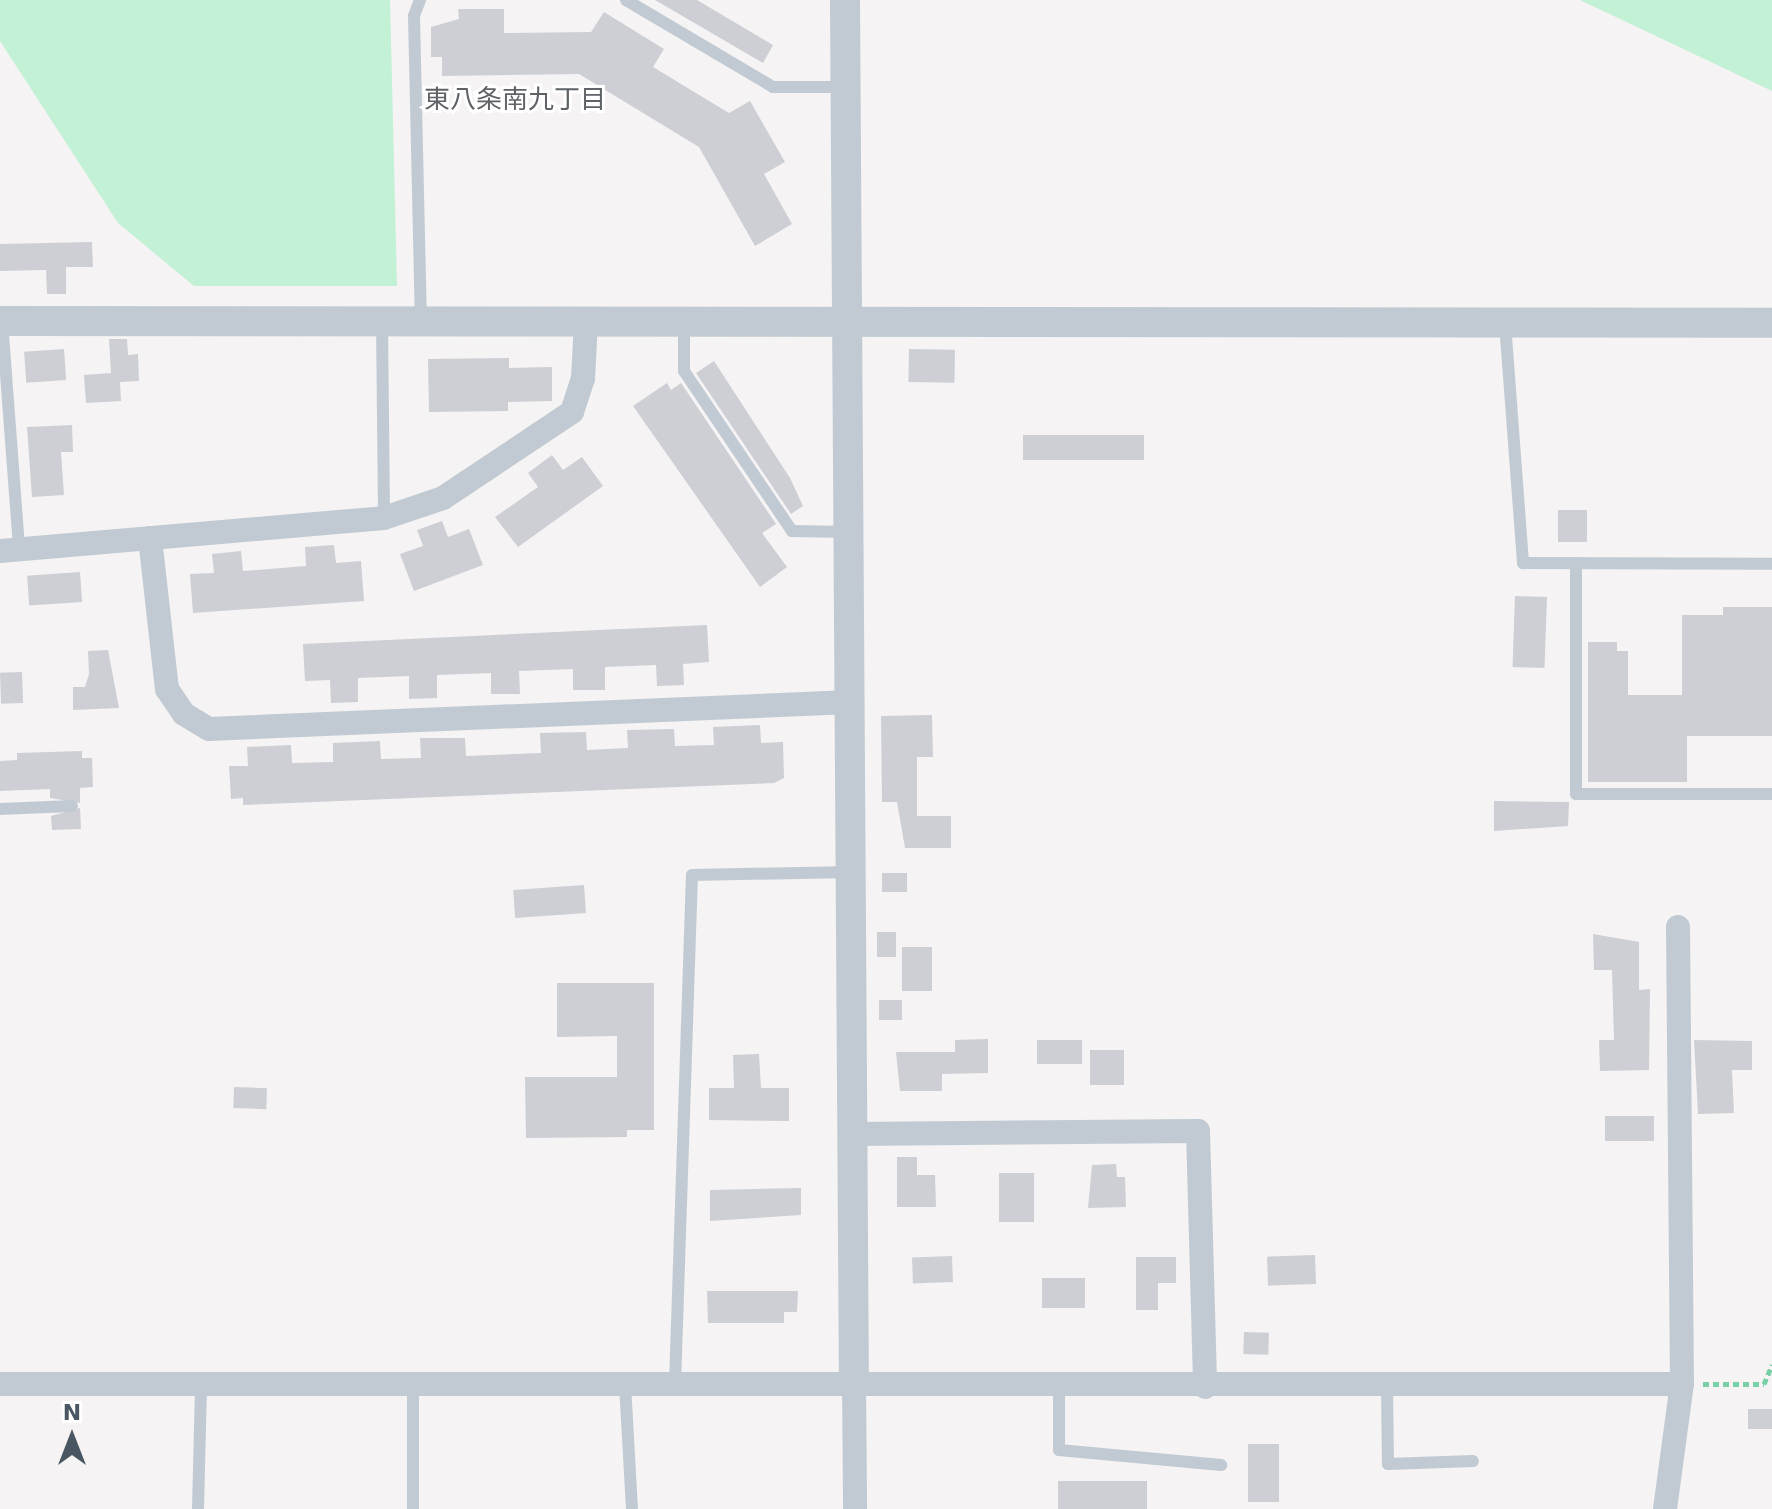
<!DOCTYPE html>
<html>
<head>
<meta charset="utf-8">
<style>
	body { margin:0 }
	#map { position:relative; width:1772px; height:1509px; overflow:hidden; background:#f5f3f3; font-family:"DejaVu Sans","Noto Sans JP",sans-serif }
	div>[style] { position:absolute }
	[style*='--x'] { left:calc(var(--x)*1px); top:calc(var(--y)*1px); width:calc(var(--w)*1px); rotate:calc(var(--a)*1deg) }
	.green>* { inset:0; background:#c3f1d5 }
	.building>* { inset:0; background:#cdcfd5; transform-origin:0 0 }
	.path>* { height:5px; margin-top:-2.5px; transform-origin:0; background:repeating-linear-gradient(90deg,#7ad0a6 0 6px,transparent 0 10px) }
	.service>* { height:12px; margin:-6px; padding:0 6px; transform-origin:6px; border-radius:6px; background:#c1cad2 }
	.minor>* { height:24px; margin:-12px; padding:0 12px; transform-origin:12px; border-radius:12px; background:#c1cad2 }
	.tertiary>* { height:30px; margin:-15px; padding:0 15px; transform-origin:15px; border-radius:15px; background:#c1cad2 }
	span { translate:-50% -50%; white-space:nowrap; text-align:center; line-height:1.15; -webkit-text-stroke:6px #fff; paint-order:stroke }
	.neighbourhood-label { font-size:26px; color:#5f6368 }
	.north { position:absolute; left:32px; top:1397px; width:80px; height:80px; -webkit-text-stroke:6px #fff; paint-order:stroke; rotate:0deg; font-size:22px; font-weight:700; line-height:32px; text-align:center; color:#4a5661 }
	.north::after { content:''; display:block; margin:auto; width:28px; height:36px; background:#4a5661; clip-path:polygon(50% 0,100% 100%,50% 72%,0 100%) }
</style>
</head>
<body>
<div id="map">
	<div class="green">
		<div style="clip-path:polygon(0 0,390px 0,397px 286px,194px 286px,118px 223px,0 41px)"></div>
		<div style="clip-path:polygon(1580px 0,1772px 0,1772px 91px)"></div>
	</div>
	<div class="building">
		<div style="clip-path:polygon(655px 0,697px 0,773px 45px,763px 63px)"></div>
		<div style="clip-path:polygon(458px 9px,504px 9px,504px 33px,591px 32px,604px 12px,664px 49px,653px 67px,729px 113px,750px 101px,785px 162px,764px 174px,792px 224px,755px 246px,699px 147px,579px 74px,442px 76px,442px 57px,431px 57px,431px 27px,459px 19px)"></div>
		<div style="clip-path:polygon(92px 242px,93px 267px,66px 267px,66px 294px,47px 294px,46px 270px,0 271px,0 244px)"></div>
		<div style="clip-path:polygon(109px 339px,127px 339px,128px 355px,138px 354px,139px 381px,120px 382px,121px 401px,86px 403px,84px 375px,111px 373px)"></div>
		<div style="left:64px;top:349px;width:31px;height:40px;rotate:86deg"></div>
		<div style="left:909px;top:349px;width:46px;height:33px;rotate:1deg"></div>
		<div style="clip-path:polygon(509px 358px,509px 368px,552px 367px,552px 401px,508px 402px,508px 411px,429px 412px,428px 359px)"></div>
		<div style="clip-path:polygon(714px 361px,790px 478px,803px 506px,791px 514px,696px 373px)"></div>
		<div style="clip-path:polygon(667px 383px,671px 390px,681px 383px,776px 524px,762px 533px,787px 567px,760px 587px,633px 406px)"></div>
		<div style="clip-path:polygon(72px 425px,73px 452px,61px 452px,64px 495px,32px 497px,27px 427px)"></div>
		<div style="left:1144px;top:435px;width:25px;height:121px;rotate:90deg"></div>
		<div style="clip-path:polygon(552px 455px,563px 470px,582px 457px,603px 486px,518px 547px,495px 517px,538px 487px,528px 473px)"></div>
		<div style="left:1558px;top:510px;width:29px;height:32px"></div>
		<div style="clip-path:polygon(442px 521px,448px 537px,469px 529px,483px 565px,414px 591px,400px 554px,423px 546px,417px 530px)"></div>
		<div style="clip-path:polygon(334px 545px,336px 563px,361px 561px,364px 601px,193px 613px,190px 574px,214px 573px,212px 554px,241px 551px,243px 571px,306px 566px,305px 547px)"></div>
		<div style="left:80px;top:572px;width:30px;height:53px;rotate:86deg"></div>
		<div style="left:1515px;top:596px;width:32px;height:71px;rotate:2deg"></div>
		<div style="clip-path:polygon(1723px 607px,1772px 607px,1772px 736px,1687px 736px,1687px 782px,1588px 782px,1588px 642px,1617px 642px,1617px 651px,1628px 651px,1628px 695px,1682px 695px,1682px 615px,1723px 615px)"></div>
		<div style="clip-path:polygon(707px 625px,709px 662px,683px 664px,684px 685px,657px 686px,656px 665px,605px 667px,605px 690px,573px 690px,573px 669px,519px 671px,520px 694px,491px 694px,491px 673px,437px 675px,437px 698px,409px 699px,409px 676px,358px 678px,358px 702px,331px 703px,330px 680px,305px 681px,303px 644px)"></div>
		<div style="clip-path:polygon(108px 650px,119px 708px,73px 710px,73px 687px,85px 687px,89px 674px,88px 651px)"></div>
		<div style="left:22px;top:672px;width:31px;height:22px;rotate:88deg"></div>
		<div style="clip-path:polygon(932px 715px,933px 757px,917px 757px,917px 816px,951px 816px,951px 848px,905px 848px,897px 802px,882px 802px,881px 716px)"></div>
		<div style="clip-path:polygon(760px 725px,761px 743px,783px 742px,784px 778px,774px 783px,243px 805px,243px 798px,231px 799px,229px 766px,248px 766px,247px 747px,291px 745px,292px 763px,333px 762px,333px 743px,380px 741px,381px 759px,421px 758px,420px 738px,465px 738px,466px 756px,541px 753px,540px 733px,586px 732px,587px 750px,628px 748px,627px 730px,674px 729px,675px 746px,714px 745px,713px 727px)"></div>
		<div style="clip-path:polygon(82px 751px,82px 758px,92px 758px,93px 787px,80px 788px,80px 803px,50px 798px,50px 789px,0 791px,0 761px,17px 760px,17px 753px)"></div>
		<div style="clip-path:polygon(1494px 801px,1569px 802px,1568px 826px,1494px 831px)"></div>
		<div style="clip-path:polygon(80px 808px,81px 829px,52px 830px,51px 816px)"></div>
		<div style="left:882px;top:873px;width:25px;height:19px"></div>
		<div style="left:584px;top:885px;width:28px;height:71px;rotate:86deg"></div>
		<div style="left:877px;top:932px;width:19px;height:25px"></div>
		<div style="clip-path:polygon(1593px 934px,1639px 942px,1639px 990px,1650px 989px,1649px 1070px,1600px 1071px,1599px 1040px,1614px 1040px,1612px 970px,1594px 970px)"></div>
		<div style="left:902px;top:947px;width:30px;height:44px"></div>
		<div style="clip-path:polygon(557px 983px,654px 983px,654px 1130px,627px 1130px,627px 1137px,526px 1138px,525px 1077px,617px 1077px,617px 1036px,557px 1037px)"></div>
		<div style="left:879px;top:1000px;width:23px;height:20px"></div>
		<div style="clip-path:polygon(988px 1039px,988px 1073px,942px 1074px,942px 1091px,900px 1091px,896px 1052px,955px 1052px,955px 1040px)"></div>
		<div style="left:1037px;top:1040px;width:45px;height:24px"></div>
		<div style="clip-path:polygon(1694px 1040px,1752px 1041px,1752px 1070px,1732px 1070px,1734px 1113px,1698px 1114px)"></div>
		<div style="left:1090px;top:1050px;width:34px;height:35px"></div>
		<div style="clip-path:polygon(759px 1054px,761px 1088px,789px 1088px,789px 1121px,709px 1120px,709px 1088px,734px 1088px,733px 1055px)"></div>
		<div style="left:234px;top:1087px;width:33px;height:21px;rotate:2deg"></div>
		<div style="left:1654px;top:1116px;width:25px;height:49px;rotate:90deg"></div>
		<div style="clip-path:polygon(897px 1157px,917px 1157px,917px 1175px,935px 1175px,936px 1207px,897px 1207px)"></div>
		<div style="clip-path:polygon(1116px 1164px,1117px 1177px,1125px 1177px,1126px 1207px,1088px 1208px,1092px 1165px)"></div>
		<div style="left:999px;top:1173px;width:35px;height:49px"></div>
		<div style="clip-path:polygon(801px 1188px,801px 1215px,710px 1221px,710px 1190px)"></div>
		<div style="left:1315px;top:1255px;width:29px;height:48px;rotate:88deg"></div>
		<div style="left:952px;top:1256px;width:26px;height:40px;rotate:88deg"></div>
		<div style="clip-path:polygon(1136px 1257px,1176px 1257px,1176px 1283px,1158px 1283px,1158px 1310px,1136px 1310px)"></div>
		<div style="left:1042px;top:1278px;width:43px;height:30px"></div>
		<div style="clip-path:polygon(707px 1291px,798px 1291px,797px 1312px,784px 1312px,784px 1323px,708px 1323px)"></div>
		<div style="left:1244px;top:1332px;width:25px;height:22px;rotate:2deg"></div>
		<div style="left:1748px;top:1409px;width:24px;height:20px"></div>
		<div style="left:1248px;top:1444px;width:31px;height:58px"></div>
		<div style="left:1058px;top:1481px;width:89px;height:28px"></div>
	</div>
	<div class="path">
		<div style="--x:1703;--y:1384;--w:61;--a:0"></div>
		<div style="--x:1764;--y:1384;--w:21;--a:-67"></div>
	</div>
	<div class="service">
		<div style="--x:420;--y:0;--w:17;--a:111"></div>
		<div style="--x:414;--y:16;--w:303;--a:88.7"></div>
		<div style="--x:626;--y:0;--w:171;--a:30.6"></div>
		<div style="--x:773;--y:87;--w:72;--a:0"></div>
		<div style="--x:2;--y:321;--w:229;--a:85.7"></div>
		<div style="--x:382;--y:322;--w:196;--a:89.4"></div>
		<div style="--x:684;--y:322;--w:49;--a:90"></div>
		<div style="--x:684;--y:371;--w:193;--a:56"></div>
		<div style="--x:792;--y:531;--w:55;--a:1"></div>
		<div style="--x:1505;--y:323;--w:241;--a:85.7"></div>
		<div style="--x:1523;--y:563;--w:249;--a:0.2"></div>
		<div style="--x:1576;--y:563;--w:231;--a:90"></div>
		<div style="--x:1576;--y:794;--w:196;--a:0"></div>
		<div style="--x:0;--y:809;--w:72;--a:-2.4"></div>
		<div style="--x:413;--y:1384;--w:125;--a:90"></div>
		<div style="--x:625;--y:1384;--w:125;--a:86.8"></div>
		<div style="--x:675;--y:1384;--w:509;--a:-88.09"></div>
		<div style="--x:692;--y:875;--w:159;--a:-1.1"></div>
		<div style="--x:1059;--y:1386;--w:64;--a:90"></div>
		<div style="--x:1059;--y:1450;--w:163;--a:5.3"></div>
		<div style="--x:1387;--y:1386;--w:78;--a:89.3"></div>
		<div style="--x:1388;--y:1464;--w:85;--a:-2"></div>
		<div style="--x:198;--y:1509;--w:125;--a:-88.6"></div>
	</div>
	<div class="minor">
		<div style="--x:150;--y:538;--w:152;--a:83.6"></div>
		<div style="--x:167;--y:689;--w:30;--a:56"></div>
		<div style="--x:184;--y:714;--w:29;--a:31"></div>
		<div style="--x:209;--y:729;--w:642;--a:-2.41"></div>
		<div style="--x:0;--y:551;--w:385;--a:-4.9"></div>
		<div style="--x:384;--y:518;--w:62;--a:-18.7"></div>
		<div style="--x:443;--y:498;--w:155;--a:-33.7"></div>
		<div style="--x:572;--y:412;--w:35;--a:-72"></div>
		<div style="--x:583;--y:379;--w:57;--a:-87"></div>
		<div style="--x:852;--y:1134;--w:346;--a:-0.5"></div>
		<div style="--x:1198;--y:1131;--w:256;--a:88.4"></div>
		<div style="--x:0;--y:1384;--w:1682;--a:0"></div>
		<div style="--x:854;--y:1384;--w:125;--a:89.5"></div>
		<div style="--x:1665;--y:1509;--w:126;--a:-82.3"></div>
		<div style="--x:1682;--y:1384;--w:457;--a:-90.5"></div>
	</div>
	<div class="tertiary">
		<div style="--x:845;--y:0;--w:1384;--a:89.63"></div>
		<div style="--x:0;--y:321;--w:1772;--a:0.06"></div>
	</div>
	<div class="neighbourhood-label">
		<span style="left:515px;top:100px">東八条南九丁目</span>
	</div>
	<div class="north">N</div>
</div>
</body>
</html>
